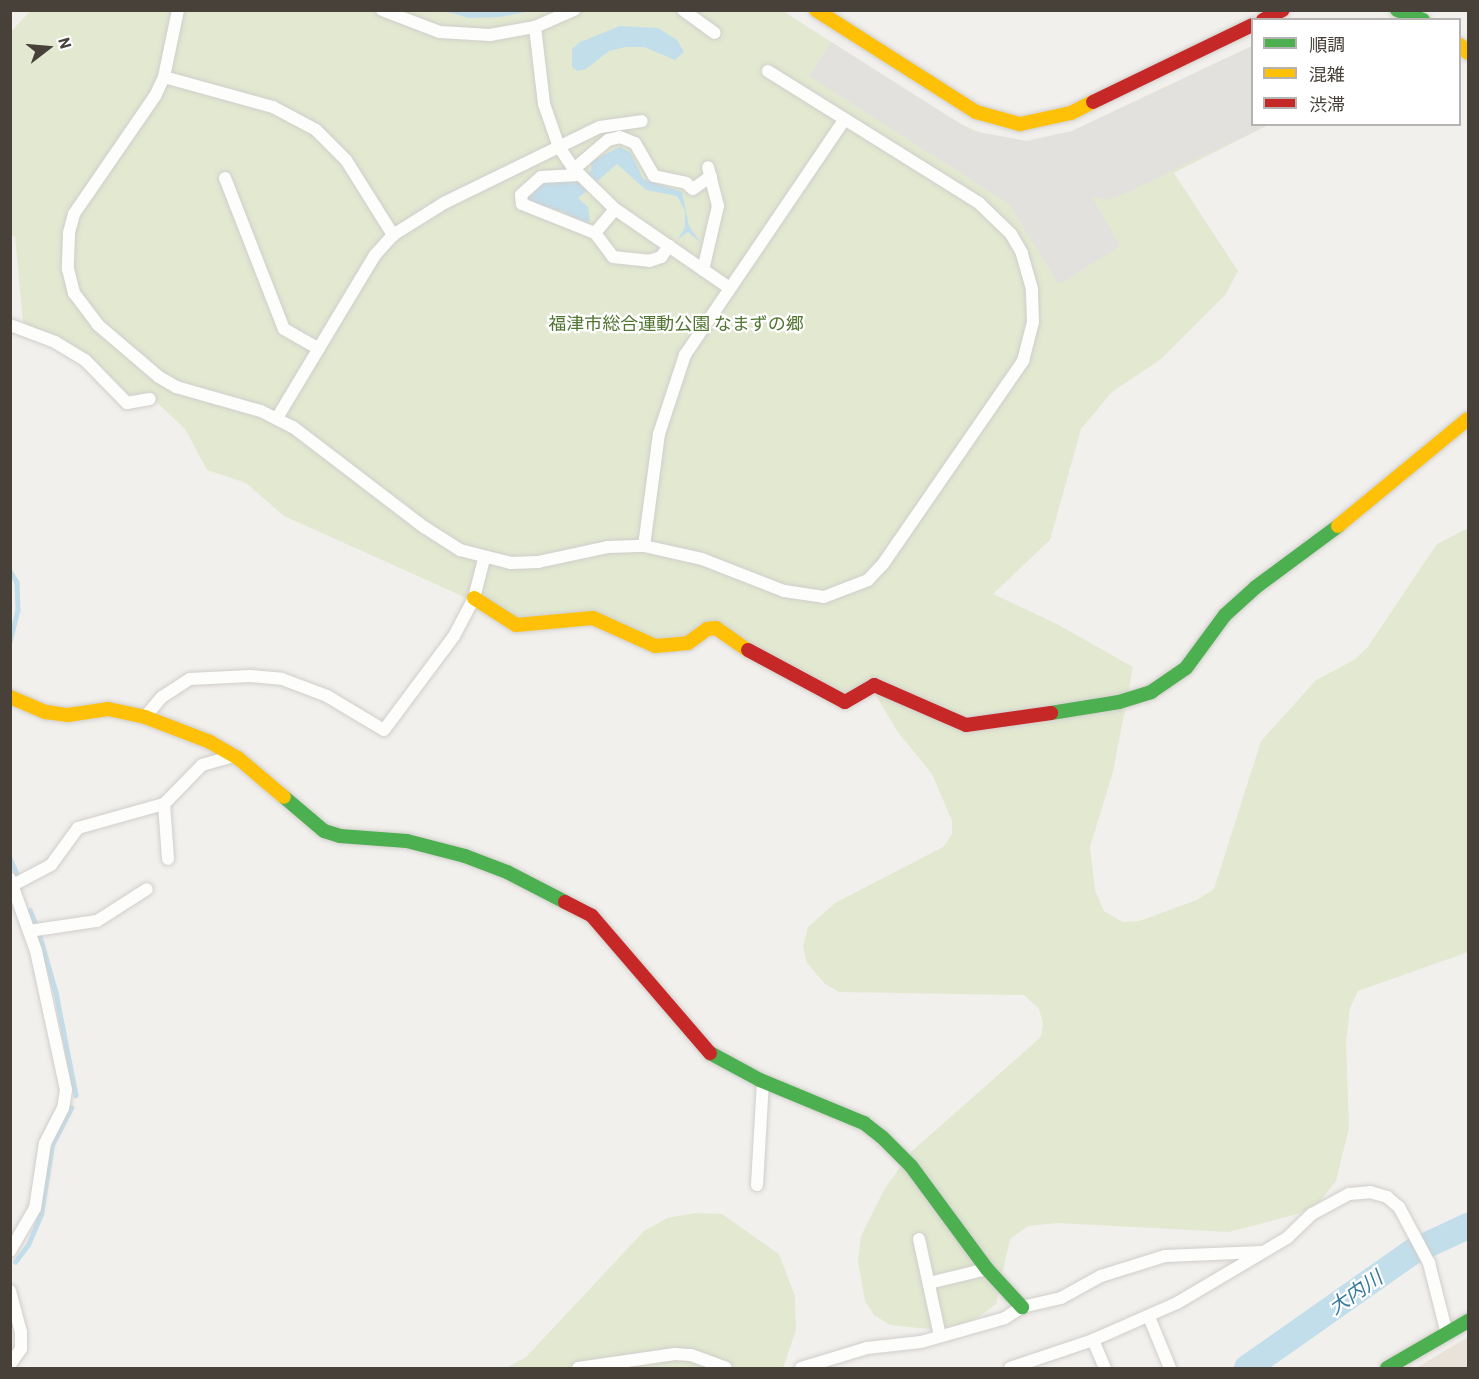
<!DOCTYPE html>
<html>
<head>
<meta charset="utf-8">
<style>
	body { margin:0 }
	#map { position:relative; width:1479px; height:1379px; overflow:hidden; background:#f2f0ed; font-family:Barlow,"Noto Sans JP",sans-serif }
	div>[style] { position:absolute }
	[style*='--x'] { left:calc(var(--x)*1px); top:calc(var(--y)*1px); width:calc(var(--w)*1px); rotate:calc(var(--a)*1deg) }
	.education>* { inset:0; background:#e8e2d9 }
	.green>* { inset:0; background:#e2e9d0 }
	.parking>* { inset:0; background:#e3e1de }
	.water>* { inset:0; background:#c2deeb }
	.stream>* { height:4.5px; margin:-2.25px; padding:0 2.25px; transform-origin:2.25px; border-radius:2.25px; background:#c2deeb }
	.river>* { height:26px; margin:-13px; padding:0 13px; transform-origin:13px; border-radius:13px; background:#c2deeb }
	.roads { filter:drop-shadow(0 0 2px #d0cecb) drop-shadow(0 0 2px #d0cecb) }
	.street>* { height:12px; margin:-6px; padding:0 6px; transform-origin:6px; border-radius:6px; background:#fdfdfc }
	.fast>* { height:14px; margin:-7px; padding:0 7px; transform-origin:7px; border-radius:7px; background:#4caf50 }
	.slow>* { height:14px; margin:-7px; padding:0 7px; transform-origin:7px; border-radius:7px; background:#ffc107 }
	.jam>* { height:14px; margin:-7px; padding:0 7px; transform-origin:7px; border-radius:7px; background:#c62828 }
	span { translate:-50% -50%; white-space:nowrap; text-align:center; line-height:1.15; -webkit-text-stroke:4.5px #fff; paint-order:stroke }
	.park-label { font-size:18px; color:#517531 }
	.water-label { font-size:20px; color:#377a9b; font-style:italic }
	.frame { position:absolute; inset:0; border:12px solid #474139; pointer-events:none }
	.legend { position:absolute; left:1251px; top:18px; width:210px; height:108px; box-sizing:border-box; background:#fff; border:2px solid #b5b3b0; margin:0; padding:8px 10px; list-style:none; font-size:18px; color:#474139 }
	.legend li { display:flex; align-items:center; gap:12px; height:30px }
	.legend b { width:30px; border:2px solid #b5b3b0 }
	.north { position:absolute; left:18px; top:18px; width:60px; height:60px; -webkit-text-stroke:4px #fff; paint-order:stroke; rotate:74deg; font-size:16px; font-weight:700; line-height:24px; text-align:center; color:#474139 }
	.north::after { content:''; display:block; margin:auto; width:21px; height:27px; background:#474139; clip-path:polygon(50% 0,100% 100%,50% 72%,0 100%) }
</style>
</head>
<body>
<div id="map">
	<div class="education">
		<div style="clip-path:polygon(1468px 1337px,1468px 1368px,1416px 1368px)"></div>
	</div>
	<div class="green">
		<div style="clip-path:polygon(30px 11px,783px 11px,956px 122px,990px 137px,1027px 141px,1072px 131px,1252px 46px,1252px 124px,1268px 125px,1174px 173px,1238px 271px,1226px 294px,1160px 360px,1112px 392px,1081px 429px,1050px 540px,993px 594px,1057px 624px,1133px 667px,1113px 772px,1090px 847px,1095px 890px,1104px 911px,1123px 922px,1139px 921px,1197px 900px,1214px 889px,1261px 741px,1316px 680px,1354px 660px,1367px 648px,1437px 544px,1468px 528px,1468px 952px,1358px 991px,1350px 1008px,1346px 1042px,1349px 1128px,1336px 1181px,1319px 1202px,1301px 1213px,1229px 1232px,1057px 1223px,1028px 1226px,1010px 1239px,996px 1304px,979px 1317px,960px 1325px,928px 1329px,890px 1325px,874px 1315px,865px 1301px,858px 1261px,861px 1236px,885px 1188px,912px 1151px,1033px 1044px,1041px 1036px,1043px 1024px,1039px 1009px,1024px 995px,839px 992px,825px 984px,807px 963px,803px 946px,808px 927px,835px 903px,943px 847px,952px 834px,952px 821px,932px 774px,897px 731px,874px 692px,848px 709px,715px 632px,675px 653px,657px 652px,589px 622px,538px 630px,284px 516px,246px 483px,207px 470px,185px 429px,149px 395px,132px 398px,93px 359px,23px 322px,15px 237px,11px 235px,11px 32px)"></div>
		<div style="clip-path:polygon(695px 1213px,722px 1214px,779px 1254px,795px 1296px,796px 1330px,783px 1368px,506px 1368px,526px 1357px,644px 1231px,667px 1218px)"></div>
	</div>
	<div class="parking">
		<div style="clip-path:polygon(831px 42px,972px 131px,1027px 141px,1072px 131px,1252px 46px,1252px 124px,1268px 125px,1124px 194px,1108px 200px,1092px 197px,1120px 246px,1062px 283px,1057px 282px,1009px 204px,809px 76px)"></div>
	</div>
	<div class="water">
		<div style="clip-path:polygon(440px 10px,531px 10px,531px 11px,500px 17px,469px 18px)"></div>
		<div style="clip-path:polygon(620px 26px,658px 28px,677px 40px,684px 52px,675px 60px,644px 47px,626px 47px,609px 51px,586px 69px,577px 71px,572px 67px,572px 49px,580px 42px)"></div>
		<div style="clip-path:polygon(620px 147px,631px 153px,643px 179px,682px 192px,689px 226px,701px 243px,688px 232px,678px 239px,685px 227px,685px 211px,677px 196px,646px 190px,617px 164px,578px 198px,588px 207px,590px 221px,583px 223px,561px 211px,528px 202px,528px 196px,543px 181px,569px 182px,591px 171px,592px 161px)"></div>
	</div>
	<div class="stream">
		<div style="--x:10;--y:571;--w:13;--a:58"></div>
		<div style="--x:17;--y:582;--w:28;--a:88"></div>
		<div style="--x:18;--y:610;--w:33;--a:104"></div>
		<div style="--x:10;--y:858;--w:22;--a:66"></div>
		<div style="--x:30;--y:910;--w:13;--a:67"></div>
		<div style="--x:40;--y:936;--w:58;--a:74.1"></div>
		<div style="--x:56;--y:992;--w:105;--a:79"></div>
		<div style="--x:15;--y:1262;--w:21;--a:-53"></div>
		<div style="--x:28;--y:1245;--w:34;--a:-67"></div>
		<div style="--x:41;--y:1214;--w:70;--a:-80.9"></div>
		<div style="--x:52;--y:1145;--w:42;--a:-62.8"></div>
	</div>
	<div class="river">
		<div style="--x:1247;--y:1368;--w:202;--a:-35.1"></div>
		<div style="--x:1412;--y:1252;--w:62;--a:-24.9"></div>
	</div>
	<div class="roads">
		<div class="street">
			<div style="--x:178;--y:10;--w:68;--a:101.8"></div>
			<div style="--x:164;--y:77;--w:21;--a:115"></div>
			<div style="--x:155;--y:96;--w:143;--a:124.5"></div>
			<div style="--x:74;--y:214;--w:20;--a:105"></div>
			<div style="--x:69;--y:233;--w:36;--a:92"></div>
			<div style="--x:68;--y:269;--w:25;--a:76"></div>
			<div style="--x:74;--y:293;--w:40;--a:53"></div>
			<div style="--x:98;--y:325;--w:80;--a:40.4"></div>
			<div style="--x:159;--y:377;--w:20;--a:30"></div>
			<div style="--x:176;--y:387;--w:88;--a:15.8"></div>
			<div style="--x:261;--y:411;--w:36;--a:27"></div>
			<div style="--x:293;--y:427;--w:165;--a:37.4"></div>
			<div style="--x:424;--y:527;--w:43;--a:32.6"></div>
			<div style="--x:460;--y:550;--w:53;--a:14.3"></div>
			<div style="--x:511;--y:563;--w:27;--a:-2"></div>
			<div style="--x:538;--y:562;--w:72;--a:-12.1"></div>
			<div style="--x:608;--y:547;--w:36;--a:-2"></div>
			<div style="--x:644;--y:546;--w:59;--a:12.6"></div>
			<div style="--x:702;--y:559;--w:88;--a:21.3"></div>
			<div style="--x:784;--y:591;--w:40;--a:8.5"></div>
			<div style="--x:824;--y:597;--w:47;--a:-21.1"></div>
			<div style="--x:868;--y:580;--w:22;--a:-47"></div>
			<div style="--x:883;--y:564;--w:247;--a:-55.4"></div>
			<div style="--x:1023;--y:361;--w:40;--a:-75.6"></div>
			<div style="--x:1033;--y:322;--w:33;--a:-92"></div>
			<div style="--x:1032;--y:289;--w:37;--a:-106"></div>
			<div style="--x:1022;--y:253;--w:22;--a:-120"></div>
			<div style="--x:1011;--y:234;--w:45;--a:-135.9"></div>
			<div style="--x:979;--y:203;--w:249;--a:-148"></div>
			<div style="--x:382;--y:10;--w:62;--a:20.8"></div>
			<div style="--x:440;--y:32;--w:50;--a:3.4"></div>
			<div style="--x:490;--y:35;--w:46;--a:-10.1"></div>
			<div style="--x:535;--y:27;--w:43;--a:-23.6"></div>
			<div style="--x:683;--y:10;--w:39;--a:36"></div>
			<div style="--x:535;--y:27;--w:78;--a:83.3"></div>
			<div style="--x:544;--y:104;--w:46;--a:70.8"></div>
			<div style="--x:559;--y:147;--w:27;--a:56"></div>
			<div style="--x:574;--y:169;--w:57;--a:44.3"></div>
			<div style="--x:615;--y:209;--w:137;--a:34.6"></div>
			<div style="--x:164;--y:77;--w:113;--a:15.4"></div>
			<div style="--x:273;--y:107;--w:49;--a:28.1"></div>
			<div style="--x:316;--y:130;--w:42;--a:45"></div>
			<div style="--x:346;--y:160;--w:89;--a:57.9"></div>
			<div style="--x:574;--y:169;--w:45;--a:-40.5"></div>
			<div style="--x:608;--y:140;--w:12;--a:-14"></div>
			<div style="--x:620;--y:137;--w:16;--a:22"></div>
			<div style="--x:635;--y:143;--w:38;--a:60"></div>
			<div style="--x:654;--y:176;--w:33;--a:12"></div>
			<div style="--x:686;--y:183;--w:9;--a:41"></div>
			<div style="--x:693;--y:189;--w:22;--a:-36"></div>
			<div style="--x:578;--y:175;--w:37;--a:177"></div>
			<div style="--x:541;--y:177;--w:27;--a:138"></div>
			<div style="--x:521;--y:195;--w:9;--a:84"></div>
			<div style="--x:522;--y:204;--w:79;--a:21.7"></div>
			<div style="--x:595;--y:233;--w:30;--a:53"></div>
			<div style="--x:613;--y:257;--w:36;--a:6"></div>
			<div style="--x:649;--y:261;--w:13;--a:-18"></div>
			<div style="--x:661;--y:257;--w:14;--a:-54"></div>
			<div style="--x:225;--y:178;--w:162;--a:68.7"></div>
			<div style="--x:284;--y:329;--w:40;--a:29.7"></div>
			<div style="--x:595;--y:233;--w:31;--a:-50"></div>
			<div style="--x:703;--y:270;--w:66;--a:-76.8"></div>
			<div style="--x:718;--y:206;--w:40;--a:-104.4"></div>
			<div style="--x:10;--y:325;--w:48;--a:20.7"></div>
			<div style="--x:55;--y:342;--w:35;--a:31"></div>
			<div style="--x:85;--y:360;--w:60;--a:45.7"></div>
			<div style="--x:127;--y:403;--w:23;--a:-10"></div>
			<div style="--x:277;--y:418;--w:190;--a:-59"></div>
			<div style="--x:375;--y:255;--w:27;--a:-48"></div>
			<div style="--x:393;--y:235;--w:60;--a:-32.1"></div>
			<div style="--x:444;--y:203;--w:174;--a:-26"></div>
			<div style="--x:600;--y:127;--w:42;--a:-8.1"></div>
			<div style="--x:644;--y:546;--w:113;--a:-82.4"></div>
			<div style="--x:659;--y:434;--w:83;--a:-71.8"></div>
			<div style="--x:685;--y:355;--w:285;--a:-55.9"></div>
			<div style="--x:145;--y:717;--w:26;--a:-50"></div>
			<div style="--x:162;--y:697;--w:33;--a:-33"></div>
			<div style="--x:190;--y:679;--w:60;--a:-2.9"></div>
			<div style="--x:250;--y:676;--w:32;--a:5"></div>
			<div style="--x:282;--y:679;--w:48;--a:20.7"></div>
			<div style="--x:327;--y:696;--w:66;--a:30.8"></div>
			<div style="--x:384;--y:730;--w:117;--a:-53.3"></div>
			<div style="--x:454;--y:636;--w:43;--a:-62.2"></div>
			<div style="--x:474;--y:598;--w:40;--a:-75.6"></div>
			<div style="--x:164;--y:804;--w:55;--a:85.8"></div>
			<div style="--x:10;--y:879;--w:77;--a:70.1"></div>
			<div style="--x:36;--y:951;--w:142;--a:77.8"></div>
			<div style="--x:66;--y:1090;--w:18;--a:99"></div>
			<div style="--x:63;--y:1108;--w:39;--a:117"></div>
			<div style="--x:45;--y:1143;--w:66;--a:98.7"></div>
			<div style="--x:35;--y:1208;--w:50;--a:120.2"></div>
			<div style="--x:13;--y:885;--w:43;--a:-27.8"></div>
			<div style="--x:51;--y:865;--w:46;--a:-53.9"></div>
			<div style="--x:78;--y:828;--w:89;--a:-15.6"></div>
			<div style="--x:164;--y:804;--w:54;--a:-45.7"></div>
			<div style="--x:202;--y:765;--w:33;--a:-16"></div>
			<div style="--x:29;--y:931;--w:69;--a:-8.4"></div>
			<div style="--x:97;--y:921;--w:59;--a:-32.6"></div>
			<div style="--x:757;--y:1185;--w:104;--a:-86.7"></div>
			<div style="--x:919;--y:1239;--w:99;--a:77.8"></div>
			<div style="--x:929;--y:1283;--w:60;--a:-13.6"></div>
			<div style="--x:10;--y:1291;--w:42;--a:75"></div>
			<div style="--x:21;--y:1332;--w:17;--a:90"></div>
			<div style="--x:21;--y:1349;--w:19;--a:126"></div>
			<div style="--x:1149;--y:1317;--w:55;--a:67.6"></div>
			<div style="--x:1093;--y:1340;--w:30;--a:67"></div>
			<div style="--x:578;--y:1368;--w:98;--a:-8.2"></div>
			<div style="--x:675;--y:1354;--w:16;--a:4"></div>
			<div style="--x:691;--y:1355;--w:37;--a:20"></div>
			<div style="--x:801;--y:1368;--w:69;--a:-16.9"></div>
			<div style="--x:867;--y:1348;--w:54;--a:-6.3"></div>
			<div style="--x:921;--y:1342;--w:87;--a:-15.9"></div>
			<div style="--x:1005;--y:1318;--w:20;--a:-33"></div>
			<div style="--x:1022;--y:1307;--w:40;--a:-13"></div>
			<div style="--x:1061;--y:1298;--w:46;--a:-28.8"></div>
			<div style="--x:1101;--y:1276;--w:67;--a:-17.4"></div>
			<div style="--x:1165;--y:1256;--w:96;--a:-2.4"></div>
			<div style="--x:1010;--y:1368;--w:88;--a:-18.6"></div>
			<div style="--x:1093;--y:1340;--w:92;--a:-23.8"></div>
			<div style="--x:1177;--y:1303;--w:128;--a:-30.6"></div>
			<div style="--x:1287;--y:1238;--w:35;--a:-44"></div>
			<div style="--x:1312;--y:1214;--w:42;--a:-28.4"></div>
			<div style="--x:1349;--y:1194;--w:21;--a:-5"></div>
			<div style="--x:1370;--y:1192;--w:18;--a:16"></div>
			<div style="--x:1387;--y:1197;--w:16;--a:40"></div>
			<div style="--x:1399;--y:1207;--w:64;--a:61.8"></div>
			<div style="--x:1429;--y:1263;--w:73;--a:75.8"></div>
		</div>
		<div class="fast">
			<div style="--x:1397;--y:10;--w:28;--a:21"></div>
			<div style="--x:1051;--y:713;--w:69;--a:-9.2"></div>
			<div style="--x:1119;--y:702;--w:34;--a:-17"></div>
			<div style="--x:1151;--y:692;--w:42;--a:-34.4"></div>
			<div style="--x:1186;--y:668;--w:66;--a:-53.7"></div>
			<div style="--x:1225;--y:615;--w:42;--a:-42.1"></div>
			<div style="--x:1256;--y:587;--w:102;--a:-36.6"></div>
			<div style="--x:284;--y:797;--w:52;--a:40.4"></div>
			<div style="--x:324;--y:831;--w:17;--a:17"></div>
			<div style="--x:340;--y:836;--w:67;--a:4.3"></div>
			<div style="--x:407;--y:841;--w:60;--a:14.5"></div>
			<div style="--x:465;--y:856;--w:45;--a:20.9"></div>
			<div style="--x:507;--y:872;--w:65;--a:27.3"></div>
			<div style="--x:710;--y:1053;--w:57;--a:28.4"></div>
			<div style="--x:760;--y:1080;--w:113;--a:22.5"></div>
			<div style="--x:864;--y:1123;--w:23;--a:38"></div>
			<div style="--x:882;--y:1137;--w:41;--a:45"></div>
			<div style="--x:911;--y:1166;--w:128;--a:53.6"></div>
			<div style="--x:987;--y:1269;--w:52;--a:47.4"></div>
			<div style="--x:1387;--y:1368;--w:94;--a:-30.1"></div>
		</div>
		<div class="slow">
			<div style="--x:816;--y:10;--w:190;--a:32.5"></div>
			<div style="--x:976;--y:112;--w:46;--a:15.3"></div>
			<div style="--x:1020;--y:124;--w:52;--a:-12.2"></div>
			<div style="--x:1071;--y:113;--w:25;--a:-27"></div>
			<div style="--x:1460;--y:45;--w:11;--a:45"></div>
			<div style="--x:1338;--y:526;--w:168;--a:-39.5"></div>
			<div style="--x:474;--y:598;--w:50;--a:32.7"></div>
			<div style="--x:516;--y:625;--w:77;--a:-5.2"></div>
			<div style="--x:593;--y:618;--w:68;--a:24.3"></div>
			<div style="--x:655;--y:646;--w:33;--a:-5"></div>
			<div style="--x:688;--y:643;--w:24;--a:-36"></div>
			<div style="--x:707;--y:629;--w:9;--a:-6"></div>
			<div style="--x:716;--y:628;--w:39;--a:35"></div>
			<div style="--x:10;--y:697;--w:39;--a:23"></div>
			<div style="--x:46;--y:712;--w:22;--a:8"></div>
			<div style="--x:68;--y:715;--w:40;--a:-8.5"></div>
			<div style="--x:108;--y:709;--w:38;--a:12"></div>
			<div style="--x:145;--y:717;--w:70;--a:21"></div>
			<div style="--x:210;--y:742;--w:32;--a:30"></div>
			<div style="--x:238;--y:758;--w:60;--a:40.3"></div>
		</div>
		<div class="jam">
			<div style="--x:1263;--y:20;--w:22;--a:-27"></div>
			<div style="--x:1093;--y:102;--w:177;--a:-25.8"></div>
			<div style="--x:748;--y:650;--w:110;--a:28.2"></div>
			<div style="--x:845;--y:702;--w:34;--a:-30"></div>
			<div style="--x:874;--y:685;--w:100;--a:23.5"></div>
			<div style="--x:966;--y:725;--w:86;--a:-8"></div>
			<div style="--x:565;--y:902;--w:30;--a:27"></div>
			<div style="--x:592;--y:916;--w:181;--a:49.3"></div>
		</div>
	</div>
	<div class="park-label">
		<span style="left:676px;top:323px">福津市総合運動公園 なまずの郷</span>
	</div>
	<div class="water-label">
		<span style="left:1355px;top:1292px;rotate:-35deg">大内川</span>
	</div>
	<div class="frame"></div>
	<ul class="legend">
	<li><b style="height:8px;background:#4caf50"></b>順調</li>
	<li><b style="height:8px;background:#ffc107"></b>混雑</li>
	<li><b style="height:8px;background:#c62828"></b>渋滞</li>
	</ul>
	<div class="north">N</div>
</div>
</body>
</html>
